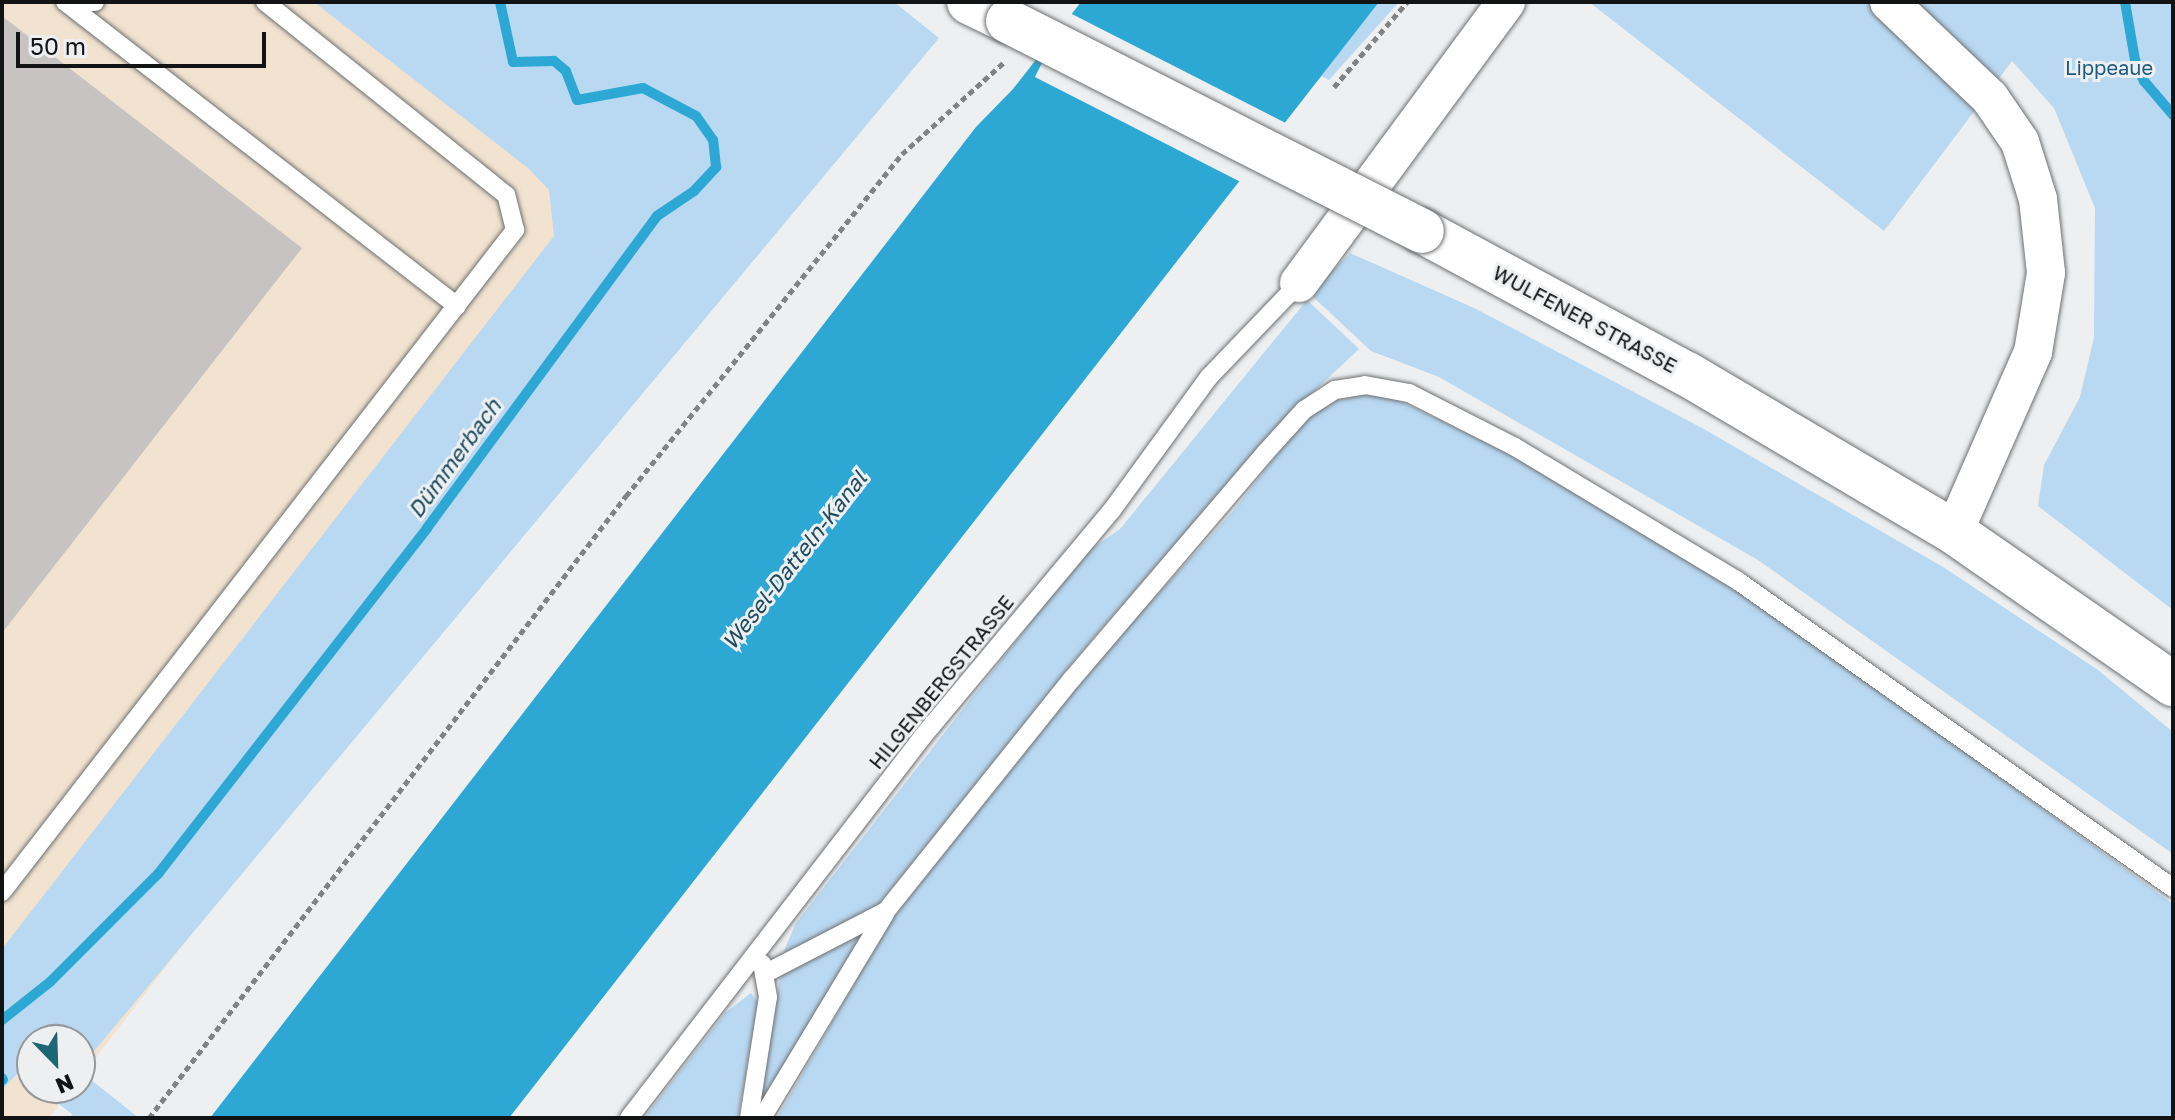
<!DOCTYPE html>
<html>
<head>
<meta charset="utf-8">
<style>
	body { margin:0 }
	#map { position:relative; width:2175px; height:1120px; overflow:hidden; background:#edeff1; font-family:"Golos Text",sans-serif }
	div>[style] { position:absolute }
	[style*='--x'] { left:calc(var(--x)*1px); top:calc(var(--y)*1px); width:calc(var(--w)*1px); rotate:calc(var(--a)*1deg) }
	.commercial>* { inset:0; background:#f2e3d0 }
	.green>* { inset:0; background:#b9d8f1 }
	.water>* { inset:0; background:#2da8d5 }
	.pier>* { inset:0; background:#edeff1; transform-origin:0 0 }
	.stream>* { height:10px; margin:-5px; padding:0 5px; transform-origin:5px; border-radius:5px; background:#2da8d5 }
	.building>* { inset:0; background:#c6c3c2 }
	.path>* { height:5px; margin-top:-2.5px; transform-origin:0; background:repeating-linear-gradient(90deg,#808283 0 6px,transparent 0 10px) }
	.roads { filter:drop-shadow(0 0 2px #6e7072) drop-shadow(0 0 2px #6e7072) }
	.lane>* { height:18px; margin:-9px; padding:0 9px; transform-origin:9px; border-radius:9px; background:#fff }
	.street>* { height:38px; margin:-19px; padding:0 19px; transform-origin:19px; border-radius:19px; background:#fff }
	.secondary>* { height:44px; margin:-22px; padding:0 22px; transform-origin:22px; border-radius:22px; background:#fff }
	.bridges { filter:drop-shadow(0 0 2px #6e7072) drop-shadow(0 0 2px #6e7072) }
	.secondary-bridge>* { height:44px; margin:-22px; padding:0 22px; transform-origin:22px; border-radius:22px; background:#fff }
	span { translate:-50% -50%; white-space:nowrap; text-align:center; line-height:1.15; -webkit-text-stroke:6px #edeff1; paint-order:stroke }
	.park-label { font-size:20px; color:#1b5a82 }
	.street-label { font-size:20px; color:#121314 }
	.water-label { font-size:22px; color:#1b4b5f; font-style:italic }
	.frame { position:absolute; inset:0; border:4px solid #121314; pointer-events:none }
	.north { position:absolute; left:16px; top:1024px; width:80px; height:80px; box-sizing:border-box; background:#edeff1; border:2px solid #959799; border-radius:50%; rotate:157deg; font-size:22px; font-weight:700; line-height:32px; text-align:center; color:#121314 }
	.north::after { content:''; display:block; margin:auto; width:28px; height:36px; background:#1d6673; clip-path:polygon(50% 0,100% 100%,50% 72%,0 100%) }
	.scale { position:absolute; left:16px; top:32px; width:250px; height:36px; box-sizing:border-box; border:4px solid #121314; border-top:0; padding-left:10px; font-size:24px; line-height:28px; white-space:nowrap; color:#121314; -webkit-text-stroke:6px #edeff1; paint-order:stroke }
</style>
</head>
<body>
<div id="map">
	<div class="commercial">
		<div style="clip-path:polygon(2px 2px,524px 2px,804px 140px,80px 1078px,80px 1040px,32px 1040px,32px 1088px,72px 1088px,49px 1118px,2px 1118px)"></div>
	</div>
	<div class="green">
		<div style="clip-path:polygon(314px 2px,894px 2px,939px 38px,80px 1068px,80px 1040px,32px 1040px,32px 1083px,18px 1073px,2px 1090px,2px 949px,554px 236px,549px 190px,528px 168px)"></div>
		<div style="clip-path:polygon(1379px 2px,1399px 2px,1329px 80px,1321px 76px)"></div>
		<div style="clip-path:polygon(1589px 2px,2173px 2px,2173px 610px,2038px 506px,2044px 465px,2080px 397px,2094px 337px,2095px 208px,2054px 108px,2012px 61px,1884px 231px)"></div>
		<div style="clip-path:polygon(1350px 253px,1474px 308px,1702px 428px,1943px 567px,2098px 670px,2173px 732px,2173px 854px,1758px 560px,1439px 377px,1371px 351px,1310px 294px)"></div>
		<div style="clip-path:polygon(1307px 300px,1359px 349px,1274px 429px,1077px 657px,870px 915px,783px 953px,796px 923px,1084px 554px,1120px 529px)"></div>
		<div style="clip-path:polygon(1367px 394px,1398px 400px,1510px 454px,1779px 616px,2173px 904px,2173px 1118px,777px 1118px,888px 925px,1067px 694px,1234px 510px,1295px 431px,1328px 402px)"></div>
		<div style="clip-path:polygon(861px 935px,759px 1108px,781px 971px)"></div>
		<div style="clip-path:polygon(751px 993px,758px 1002px,738px 1118px,644px 1118px,725px 1013px)"></div>
		<div style="clip-path:polygon(80px 1071px,139px 1118px,70px 1118px,72px 1114px,38px 1088px,80px 1088px)"></div>
	</div>
	<div class="water">
		<div style="clip-path:polygon(1081px 2px,1379px 2px,509px 1118px,210px 1118px,976px 127px,1013px 89px)"></div>
	</div>
	<div class="pier">
		<div style="left:1068px;top:12px;width:247px;height:73px;rotate:27deg"></div>
	</div>
	<div class="stream">
		<div style="--x:2125;--y:2;--w:59;--a:80.2"></div>
		<div style="--x:2135;--y:60;--w:23;--a:67"></div>
		<div style="--x:2144;--y:81;--w:45;--a:49.5"></div>
		<div style="--x:2;--y:1020;--w:61;--a:-38.4"></div>
		<div style="--x:50;--y:982;--w:153;--a:-45"></div>
		<div style="--x:158;--y:874;--w:438;--a:-52.1"></div>
		<div style="--x:427;--y:528;--w:388;--a:-53.6"></div>
		<div style="--x:657;--y:216;--w:45;--a:-34"></div>
		<div style="--x:694;--y:191;--w:33;--a:-47"></div>
		<div style="--x:716;--y:167;--w:27;--a:-96"></div>
		<div style="--x:713;--y:140;--w:29;--a:-125"></div>
		<div style="--x:696;--y:116;--w:60;--a:-152.2"></div>
		<div style="--x:643;--y:88;--w:67;--a:169.7"></div>
		<div style="--x:577;--y:100;--w:31;--a:-111"></div>
		<div style="--x:566;--y:71;--w:16;--a:-140"></div>
		<div style="--x:554;--y:61;--w:41;--a:178.6"></div>
		<div style="--x:513;--y:62;--w:61;--a:-102.2"></div>
		<div style="--x:2;--y:1078;--w:2;--a:63"></div>
	</div>
	<div class="building">
		<div style="clip-path:polygon(2px 16px,302px 248px,2px 633px)"></div>
	</div>
	<div class="path">
		<div style="--x:1334;--y:87;--w:112;--a:-49.3"></div>
		<div style="--x:149;--y:1118;--w:784;--a:-52.52"></div>
		<div style="--x:626;--y:496;--w:439;--a:-51.1"></div>
		<div style="--x:902;--y:154;--w:137;--a:-42"></div>
	</div>
	<div class="roads">
		<div class="lane">
			<div style="--x:65;--y:2;--w:30;--a:0"></div>
			<div style="--x:69;--y:5;--w:491;--a:37.8"></div>
			<div style="--x:2;--y:892;--w:838;--a:-52.23"></div>
			<div style="--x:515;--y:230;--w:36;--a:-104"></div>
			<div style="--x:506;--y:195;--w:309;--a:-141.3"></div>
			<div style="--x:764;--y:974;--w:137;--a:-27.3"></div>
			<div style="--x:886;--y:911;--w:297;--a:-51.3"></div>
			<div style="--x:1072;--y:679;--w:299;--a:-49.5"></div>
			<div style="--x:1266;--y:452;--w:57;--a:-47.9"></div>
			<div style="--x:1304;--y:410;--w:37;--a:-33"></div>
			<div style="--x:1335;--y:390;--w:30;--a:-9"></div>
			<div style="--x:1365;--y:385;--w:45;--a:10.3"></div>
			<div style="--x:1409;--y:393;--w:119;--a:27"></div>
			<div style="--x:1515;--y:447;--w:260;--a:31"></div>
			<div style="--x:1738;--y:581;--w:532;--a:35.21"></div>
			<div style="--x:629;--y:1118;--w:482;--a:-52.4"></div>
			<div style="--x:923;--y:736;--w:295;--a:-50.1"></div>
			<div style="--x:1112;--y:510;--w:165;--a:-53.9"></div>
			<div style="--x:1209;--y:377;--w:130;--a:-46.2"></div>
			<div style="--x:749;--y:1118;--w:122;--a:-81.1"></div>
			<div style="--x:768;--y:997;--w:34;--a:-100"></div>
			<div style="--x:762;--y:1118;--w:238;--a:-58.9"></div>
		</div>
		<div class="street">
			<div style="--x:1889;--y:2;--w:139;--a:43.5"></div>
			<div style="--x:1990;--y:98;--w:53;--a:55.7"></div>
			<div style="--x:2020;--y:142;--w:60;--a:72.5"></div>
			<div style="--x:2038;--y:199;--w:74;--a:83.8"></div>
			<div style="--x:2046;--y:273;--w:80;--a:99.3"></div>
			<div style="--x:2033;--y:352;--w:197;--a:113.7"></div>
			<div style="--x:1299;--y:283;--w:349;--a:-53.6"></div>
		</div>
		<div class="secondary">
			<div style="--x:969;--y:2;--w:43;--a:26"></div>
			<div style="--x:1422;--y:231;--w:301;--a:28.4"></div>
			<div style="--x:1687;--y:374;--w:310;--a:30.6"></div>
			<div style="--x:1954;--y:532;--w:267;--a:34.8"></div>
		</div>
	</div>
	<div class="bridges">
		<div class="secondary-bridge">
			<div style="--x:1008;--y:21;--w:464;--a:26.9"></div>
		</div>
	</div>
	<div class="park-label">
		<span style="left:2109px;top:67px">Lippeaue</span>
	</div>
	<div class="street-label">
		<span style="left:1585px;top:319px;rotate:28deg">WULFENER STRASSE</span>
		<span style="left:941px;top:682px;rotate:-51deg">HILGENBERGSTRASSE</span>
	</div>
	<div class="water-label">
		<span style="left:454px;top:458px;rotate:-54deg">Dümmerbach</span>
		<span style="left:794px;top:560px;rotate:-52deg">Wesel-Datteln-Kanal</span>
	</div>
	<div class="frame"></div>
	<div class="north">N</div>
	<div class="scale">50 m</div>
</div>
</body>
</html>
